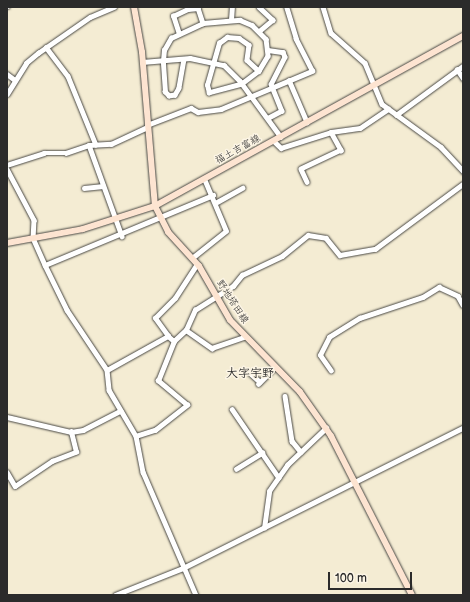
<!DOCTYPE html>
<html>
<head>
<meta charset="utf-8">
<style>
	body { margin:0 }
	#map { position:relative; width:470px; height:602px; overflow:hidden; background:#f4ecd3; font-family:"Balsamiq Sans","Klee One",sans-serif }
	div>[style] { position:absolute }
	[style*='--x'] { left:calc(var(--x)*1px); top:calc(var(--y)*1px); width:calc(var(--w)*1px); rotate:calc(var(--a)*1deg) }
	.roads { filter:drop-shadow(0 0 1px #494844) drop-shadow(0 0 1px #494844) }
	.street>* { height:4.5px; margin:-2.25px; padding:0 2.25px; transform-origin:2.25px; border-radius:2.25px; background:#fff }
	.secondary>* { height:6px; margin:-3px; padding:0 3px; transform-origin:3px; border-radius:3px; background:#fde4d1 }
	span { translate:-50% -50%; white-space:nowrap; text-align:center; line-height:1.15; -webkit-text-stroke:3px #fcf5e5; paint-order:stroke }
	.street-label { font-size:10px; color:#2b2b2b }
	.quarter-label { font-size:12px; color:#2b2b2b; font-weight:700 }
	.frame { position:absolute; inset:0; border:8px solid #2b2b2b; pointer-events:none }
	.scale { position:absolute; left:328px; top:572px; width:84px; height:18px; box-sizing:border-box; border:2px solid #2b2b2b; border-top:0; padding-left:5px; font-size:12px; line-height:14px; white-space:nowrap; color:#2b2b2b; -webkit-text-stroke:3px #fcf5e5; paint-order:stroke }
</style>
</head>
<body>
<div id="map">
	<div class="roads">
		<div class="street">
			<div style="--x:7;--y:7;--w:1;--a:0"></div>
			<div style="--x:259;--y:7;--w:19;--a:43"></div>
			<div style="--x:273;--y:20;--w:17;--a:140"></div>
			<div style="--x:323;--y:7;--w:27;--a:73"></div>
			<div style="--x:331;--y:33;--w:45;--a:41.4"></div>
			<div style="--x:365;--y:63;--w:44;--a:67.5"></div>
			<div style="--x:382;--y:104;--w:73;--a:36.1"></div>
			<div style="--x:441;--y:147;--w:33;--a:47"></div>
			<div style="--x:231;--y:20;--w:13;--a:-86"></div>
			<div style="--x:179;--y:34;--w:19;--a:-108"></div>
			<div style="--x:173;--y:16;--w:17;--a:-25"></div>
			<div style="--x:188;--y:9;--w:10;--a:-6"></div>
			<div style="--x:198;--y:8;--w:16;--a:72"></div>
			<div style="--x:227;--y:37;--w:12;--a:5"></div>
			<div style="--x:239;--y:38;--w:12;--a:35"></div>
			<div style="--x:249;--y:45;--w:15;--a:98"></div>
			<div style="--x:247;--y:60;--w:16;--a:43"></div>
			<div style="--x:259;--y:71;--w:21;--a:143"></div>
			<div style="--x:242;--y:84;--w:34;--a:165"></div>
			<div style="--x:209;--y:93;--w:8;--a:-104"></div>
			<div style="--x:207;--y:85;--w:44;--a:-74.1"></div>
			<div style="--x:219;--y:43;--w:10;--a:-37"></div>
			<div style="--x:46;--y:47;--w:36;--a:53"></div>
			<div style="--x:68;--y:76;--w:74;--a:67.9"></div>
			<div style="--x:268;--y:50;--w:15;--a:8"></div>
			<div style="--x:283;--y:52;--w:5;--a:68"></div>
			<div style="--x:285;--y:57;--w:30;--a:117"></div>
			<div style="--x:271;--y:84;--w:29;--a:68"></div>
			<div style="--x:282;--y:111;--w:15;--a:152"></div>
			<div style="--x:184;--y:59;--w:29;--a:100"></div>
			<div style="--x:179;--y:88;--w:8;--a:120"></div>
			<div style="--x:175;--y:95;--w:6;--a:171"></div>
			<div style="--x:169;--y:96;--w:6;--a:-135"></div>
			<div style="--x:165;--y:92;--w:31;--a:-94"></div>
			<div style="--x:163;--y:61;--w:11;--a:-85"></div>
			<div style="--x:164;--y:50;--w:14;--a:-60"></div>
			<div style="--x:171;--y:38;--w:35;--a:-25"></div>
			<div style="--x:203;--y:23;--w:37;--a:-5"></div>
			<div style="--x:240;--y:20;--w:13;--a:23"></div>
			<div style="--x:252;--y:25;--w:20;--a:45"></div>
			<div style="--x:266;--y:39;--w:17;--a:83"></div>
			<div style="--x:268;--y:56;--w:17;--a:121"></div>
			<div style="--x:142;--y:62;--w:48;--a:-4.8"></div>
			<div style="--x:190;--y:58;--w:35;--a:12"></div>
			<div style="--x:224;--y:65;--w:23;--a:45"></div>
			<div style="--x:240;--y:81;--w:69;--a:53.8"></div>
			<div style="--x:457;--y:69;--w:11;--a:56"></div>
			<div style="--x:7;--y:74;--w:10;--a:37"></div>
			<div style="--x:289;--y:80;--w:46;--a:66.8"></div>
			<div style="--x:7;--y:94;--w:36;--a:-58"></div>
			<div style="--x:26;--y:63;--w:16;--a:-40"></div>
			<div style="--x:38;--y:53;--w:63;--a:-34.7"></div>
			<div style="--x:90;--y:17;--w:26;--a:-23"></div>
			<div style="--x:396;--y:115;--w:83;--a:-36.2"></div>
			<div style="--x:147;--y:125;--w:47;--a:-21.1"></div>
			<div style="--x:191;--y:108;--w:8;--a:30"></div>
			<div style="--x:198;--y:112;--w:23;--a:-7"></div>
			<div style="--x:221;--y:109;--w:99;--a:-22.7"></div>
			<div style="--x:312;--y:71;--w:36;--a:-117"></div>
			<div style="--x:296;--y:39;--w:34;--a:-107"></div>
			<div style="--x:331;--y:132;--w:29;--a:-8"></div>
			<div style="--x:360;--y:128;--w:34;--a:-34"></div>
			<div style="--x:274;--y:141;--w:10;--a:45"></div>
			<div style="--x:281;--y:148;--w:52;--a:-17.7"></div>
			<div style="--x:331;--y:132;--w:21;--a:61"></div>
			<div style="--x:341;--y:150;--w:44;--a:154.6"></div>
			<div style="--x:301;--y:169;--w:14;--a:65"></div>
			<div style="--x:89;--y:145;--w:97;--a:70.1"></div>
			<div style="--x:7;--y:165;--w:39;--a:-18"></div>
			<div style="--x:44;--y:153;--w:22;--a:0"></div>
			<div style="--x:66;--y:153;--w:24;--a:-19"></div>
			<div style="--x:89;--y:145;--w:22;--a:-3"></div>
			<div style="--x:111;--y:144;--w:40;--a:-25"></div>
			<div style="--x:7;--y:169;--w:58;--a:62.1"></div>
			<div style="--x:34;--y:220;--w:18;--a:93"></div>
			<div style="--x:33;--y:238;--w:30;--a:66"></div>
			<div style="--x:45;--y:265;--w:50;--a:63.9"></div>
			<div style="--x:67;--y:310;--w:72;--a:56.3"></div>
			<div style="--x:107;--y:370;--w:20;--a:84"></div>
			<div style="--x:109;--y:390;--w:53;--a:59.6"></div>
			<div style="--x:136;--y:436;--w:37;--a:79"></div>
			<div style="--x:143;--y:472;--w:134;--a:66.7"></div>
			<div style="--x:84;--y:188;--w:19;--a:-6"></div>
			<div style="--x:217;--y:202;--w:29;--a:-29"></div>
			<div style="--x:192;--y:258;--w:43;--a:-38.5"></div>
			<div style="--x:226;--y:231;--w:56;--a:-112.9"></div>
			<div style="--x:45;--y:265;--w:182;--a:-22.6"></div>
			<div style="--x:186;--y:330;--w:32;--a:35"></div>
			<div style="--x:212;--y:348;--w:34;--a:-19"></div>
			<div style="--x:168;--y:336;--w:22;--a:-126"></div>
			<div style="--x:155;--y:318;--w:28;--a:-45"></div>
			<div style="--x:175;--y:298;--w:40;--a:-57.1"></div>
			<div style="--x:107;--y:370;--w:70;--a:-29.1"></div>
			<div style="--x:168;--y:336;--w:8;--a:40"></div>
			<div style="--x:174;--y:341;--w:16;--a:-43"></div>
			<div style="--x:186;--y:330;--w:22;--a:-66"></div>
			<div style="--x:195;--y:310;--w:45;--a:-32.3"></div>
			<div style="--x:233;--y:286;--w:14;--a:-51"></div>
			<div style="--x:242;--y:275;--w:44;--a:-25.4"></div>
			<div style="--x:282;--y:256;--w:33;--a:-39"></div>
			<div style="--x:308;--y:235;--w:18;--a:9"></div>
			<div style="--x:326;--y:238;--w:22;--a:51"></div>
			<div style="--x:340;--y:255;--w:36;--a:-10"></div>
			<div style="--x:375;--y:249;--w:109;--a:-36.5"></div>
			<div style="--x:331;--y:371;--w:19;--a:-125"></div>
			<div style="--x:320;--y:355;--w:20;--a:-63"></div>
			<div style="--x:329;--y:337;--w:36;--a:-32"></div>
			<div style="--x:360;--y:318;--w:66;--a:-18.4"></div>
			<div style="--x:423;--y:297;--w:19;--a:-32"></div>
			<div style="--x:439;--y:287;--w:21;--a:25"></div>
			<div style="--x:458;--y:296;--w:10;--a:61"></div>
			<div style="--x:250;--y:373;--w:13;--a:42"></div>
			<div style="--x:258;--y:384;--w:24;--a:-45"></div>
			<div style="--x:285;--y:396;--w:46;--a:81.2"></div>
			<div style="--x:292;--y:441;--w:14;--a:51"></div>
			<div style="--x:232;--y:409;--w:83;--a:55.7"></div>
			<div style="--x:7;--y:417;--w:66;--a:13.2"></div>
			<div style="--x:71;--y:432;--w:12;--a:-9"></div>
			<div style="--x:83;--y:430;--w:42;--a:-27.2"></div>
			<div style="--x:136;--y:436;--w:20;--a:-18"></div>
			<div style="--x:155;--y:430;--w:41;--a:-38"></div>
			<div style="--x:187;--y:405;--w:38;--a:-140"></div>
			<div style="--x:158;--y:381;--w:43;--a:-68.2"></div>
			<div style="--x:236;--y:469;--w:31;--a:-32"></div>
			<div style="--x:7;--y:472;--w:16;--a:60"></div>
			<div style="--x:15;--y:486;--w:45;--a:-34"></div>
			<div style="--x:52;--y:461;--w:26;--a:-21"></div>
			<div style="--x:76;--y:452;--w:21;--a:-104"></div>
			<div style="--x:264;--y:528;--w:37;--a:-82"></div>
			<div style="--x:269;--y:491;--w:32;--a:-55"></div>
			<div style="--x:287;--y:465;--w:54;--a:-43.5"></div>
			<div style="--x:115;--y:595;--w:73;--a:-21.7"></div>
			<div style="--x:183;--y:568;--w:313;--a:-26.6"></div>
		</div>
		<div class="secondary">
			<div style="--x:134;--y:7;--w:46;--a:79.9"></div>
			<div style="--x:142;--y:52;--w:155;--a:85.2"></div>
			<div style="--x:155;--y:206;--w:29;--a:63"></div>
			<div style="--x:168;--y:232;--w:46;--a:47.6"></div>
			<div style="--x:199;--y:266;--w:62;--a:60.1"></div>
			<div style="--x:230;--y:320;--w:100;--a:45.8"></div>
			<div style="--x:300;--y:392;--w:54;--a:54.8"></div>
			<div style="--x:331;--y:436;--w:178;--a:63"></div>
			<div style="--x:7;--y:243;--w:77;--a:-10.4"></div>
			<div style="--x:83;--y:229;--w:76;--a:-17.7"></div>
			<div style="--x:155;--y:206;--w:352;--a:-28.9"></div>
		</div>
	</div>
	<div class="street-label">
		<span style="left:238px;top:150px;rotate:-29deg">福土吉富線</span>
		<span style="left:232px;top:302px;rotate:57deg">野地塔田線</span>
	</div>
	<div class="quarter-label">
		<span style="left:250px;top:374px">大字宇野</span>
	</div>
	<div class="frame"></div>
	<div class="scale">100 m</div>
</div>
</body>
</html>
